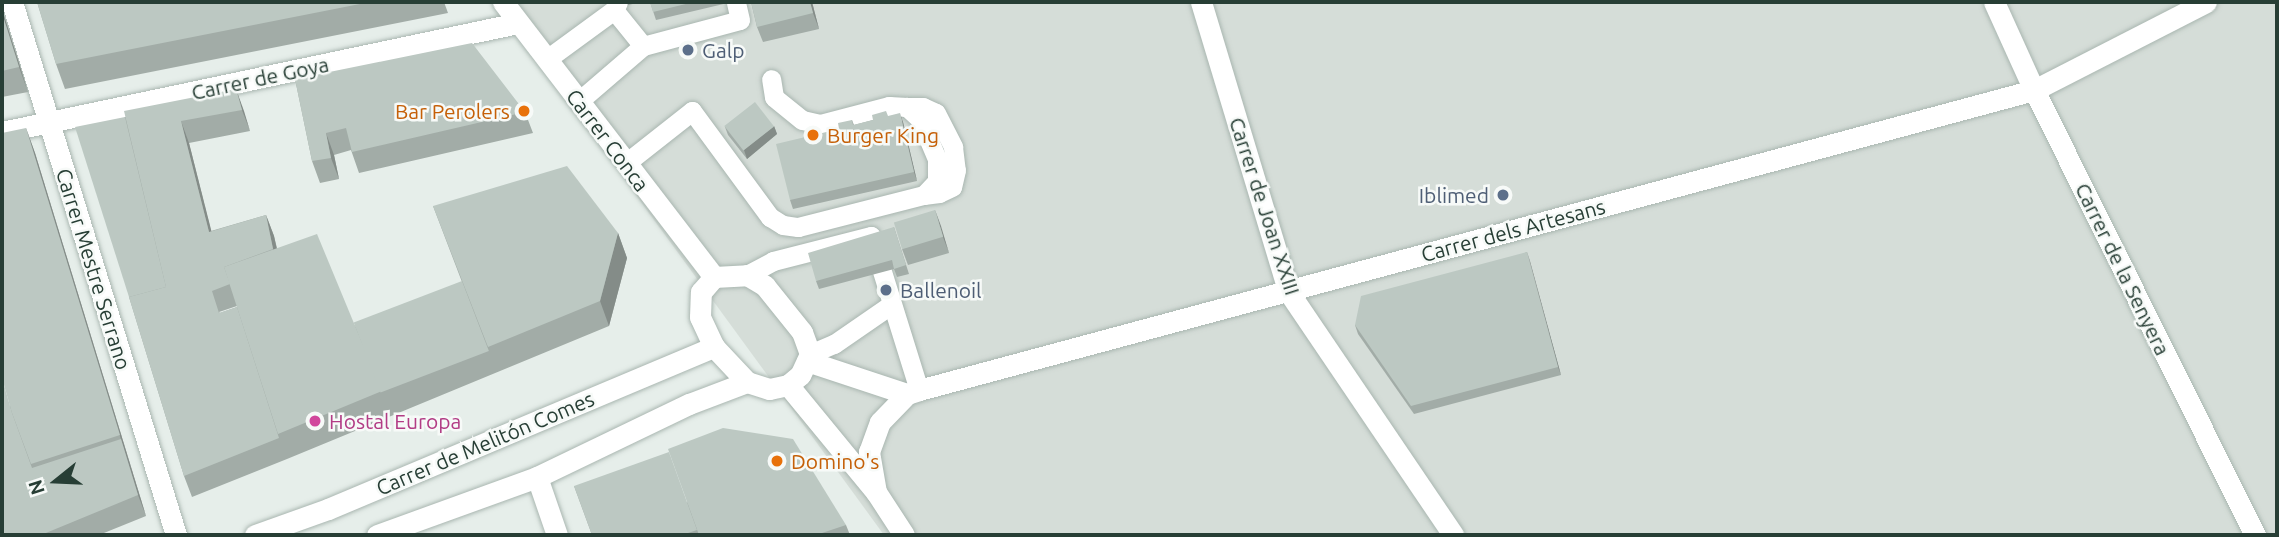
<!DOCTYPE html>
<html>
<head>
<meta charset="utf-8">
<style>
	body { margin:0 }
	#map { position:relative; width:2279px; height:537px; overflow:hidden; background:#e6eeea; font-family:Ubuntu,sans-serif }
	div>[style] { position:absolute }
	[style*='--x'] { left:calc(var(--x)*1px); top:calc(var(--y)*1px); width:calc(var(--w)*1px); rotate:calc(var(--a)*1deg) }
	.built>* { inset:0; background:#d5ddd8 }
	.roads { filter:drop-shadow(0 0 2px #a9b6b0) drop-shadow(0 0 2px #a9b6b0) }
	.lane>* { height:19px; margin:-9.5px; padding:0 9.5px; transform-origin:9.5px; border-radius:9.5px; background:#fff }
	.street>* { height:21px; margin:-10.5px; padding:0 10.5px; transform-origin:10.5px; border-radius:10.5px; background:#fff }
	.secondary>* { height:21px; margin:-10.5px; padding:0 10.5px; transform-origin:10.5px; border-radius:10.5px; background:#fff }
	.wall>* { inset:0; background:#a2aca7 }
	.shaded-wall>* { inset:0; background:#848c88 }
	.building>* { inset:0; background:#bcc8c2; transform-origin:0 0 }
	.dots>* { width:19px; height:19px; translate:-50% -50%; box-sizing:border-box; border:4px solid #f7faf8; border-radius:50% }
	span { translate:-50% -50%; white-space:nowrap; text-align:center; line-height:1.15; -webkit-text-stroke:5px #f7faf8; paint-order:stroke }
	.service-label { font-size:21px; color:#4e5e75 }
	.left { translate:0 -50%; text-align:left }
	.right { translate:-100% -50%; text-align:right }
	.street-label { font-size:21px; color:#273e35 }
	.food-label { font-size:21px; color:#c56008 }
	.hotel-label { font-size:21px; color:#b23c85 }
	.frame { position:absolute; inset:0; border:4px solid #273e35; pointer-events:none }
	.north { position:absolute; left:21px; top:446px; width:70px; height:70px; -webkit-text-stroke:5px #f7faf8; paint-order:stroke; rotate:252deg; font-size:19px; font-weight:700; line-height:28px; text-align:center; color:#273e35 }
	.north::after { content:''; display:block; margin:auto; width:24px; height:32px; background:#273e35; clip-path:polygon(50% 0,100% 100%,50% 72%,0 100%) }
</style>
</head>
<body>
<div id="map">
	<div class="built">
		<div style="clip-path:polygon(495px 2px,2277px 2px,2277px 535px,884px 535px)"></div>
	</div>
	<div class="roads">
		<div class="lane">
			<div style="--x:614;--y:10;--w:46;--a:51.1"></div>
			<div style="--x:547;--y:59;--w:83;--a:-36.2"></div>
			<div style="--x:614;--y:10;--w:9;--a:-63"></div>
			<div style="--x:579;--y:101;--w:84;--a:-40.7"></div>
			<div style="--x:643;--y:46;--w:100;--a:-15"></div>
			<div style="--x:740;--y:20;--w:18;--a:-103"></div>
			<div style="--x:907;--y:107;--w:16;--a:0"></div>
			<div style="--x:923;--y:107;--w:14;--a:25"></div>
			<div style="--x:936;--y:113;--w:38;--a:63"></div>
			<div style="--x:953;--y:147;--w:23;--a:83"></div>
			<div style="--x:956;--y:170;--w:17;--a:103"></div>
			<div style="--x:952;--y:187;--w:14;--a:155"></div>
			<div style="--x:939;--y:193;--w:14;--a:172"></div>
			<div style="--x:626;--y:163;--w:84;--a:-38.2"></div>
			<div style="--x:692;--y:111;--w:132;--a:53.7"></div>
			<div style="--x:770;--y:217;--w:15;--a:32"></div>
			<div style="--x:783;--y:225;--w:15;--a:8"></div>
			<div style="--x:798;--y:227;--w:130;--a:-14.3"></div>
			<div style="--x:924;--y:195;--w:19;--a:-47"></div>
			<div style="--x:937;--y:181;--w:22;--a:-90"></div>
			<div style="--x:937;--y:159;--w:43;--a:-113"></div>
			<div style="--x:920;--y:119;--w:18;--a:-137"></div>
			<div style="--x:907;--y:107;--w:18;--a:-177"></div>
			<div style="--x:889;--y:106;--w:71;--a:165.4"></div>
			<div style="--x:820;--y:124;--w:18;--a:-167"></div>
			<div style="--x:802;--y:120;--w:36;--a:-141"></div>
			<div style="--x:774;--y:97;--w:18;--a:-99"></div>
			<div style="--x:747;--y:275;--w:30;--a:-28"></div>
			<div style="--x:773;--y:261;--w:101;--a:-14.3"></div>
			<div style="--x:871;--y:236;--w:161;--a:72.7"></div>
			<div style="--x:810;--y:354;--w:26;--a:-23"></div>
			<div style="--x:834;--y:344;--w:70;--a:-34.6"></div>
		</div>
		<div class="street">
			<div style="--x:12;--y:2;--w:558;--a:72.9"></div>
			<div style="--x:1201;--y:2;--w:302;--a:73.2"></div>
			<div style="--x:1288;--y:291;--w:295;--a:55.9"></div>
			<div style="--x:1994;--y:2;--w:97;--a:65.6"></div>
			<div style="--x:2034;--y:90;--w:497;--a:63.6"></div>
			<div style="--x:2;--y:132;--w:527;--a:-11.93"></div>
			<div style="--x:807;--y:361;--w:105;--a:18.3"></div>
			<div style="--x:907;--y:394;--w:13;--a:-18"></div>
			<div style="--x:919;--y:390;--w:1155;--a:-15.06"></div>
			<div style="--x:2034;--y:90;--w:193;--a:-27.1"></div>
			<div style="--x:537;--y:477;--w:61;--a:71"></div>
			<div style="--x:876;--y:492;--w:41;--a:-99.9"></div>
			<div style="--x:869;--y:452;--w:32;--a:-70"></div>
			<div style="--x:880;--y:422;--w:39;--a:-46"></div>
			<div style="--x:255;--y:535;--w:77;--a:-19.6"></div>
			<div style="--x:328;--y:509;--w:419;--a:-22.8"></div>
			<div style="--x:377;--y:535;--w:170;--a:-19.9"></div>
			<div style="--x:537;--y:477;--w:169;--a:-25.7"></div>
			<div style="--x:689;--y:404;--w:62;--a:-20.8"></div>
		</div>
		<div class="secondary">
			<div style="--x:503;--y:2;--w:347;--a:52.5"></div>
			<div style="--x:747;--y:275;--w:21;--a:31"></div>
			<div style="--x:765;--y:286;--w:59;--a:51.2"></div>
			<div style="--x:802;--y:332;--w:23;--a:70"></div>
			<div style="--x:810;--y:354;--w:23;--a:115"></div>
			<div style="--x:800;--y:375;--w:16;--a:140"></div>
			<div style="--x:788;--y:385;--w:19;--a:168"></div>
			<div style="--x:769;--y:389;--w:23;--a:-162"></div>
			<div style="--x:747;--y:382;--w:48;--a:-133.3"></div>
			<div style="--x:714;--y:347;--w:33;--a:-115"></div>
			<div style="--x:700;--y:317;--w:25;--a:-88"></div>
			<div style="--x:701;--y:292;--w:20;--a:-49"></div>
			<div style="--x:714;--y:277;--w:33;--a:-3"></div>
			<div style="--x:788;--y:385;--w:139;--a:50.6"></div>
			<div style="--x:876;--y:492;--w:51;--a:56.9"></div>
		</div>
	</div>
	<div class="wall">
		<div style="clip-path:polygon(37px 2px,444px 2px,448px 13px,65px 89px,56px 64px)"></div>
		<div style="clip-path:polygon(627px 2px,641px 2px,628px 5px)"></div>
		<div style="clip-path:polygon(650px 2px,732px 2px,656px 20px)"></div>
		<div style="clip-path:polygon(751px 2px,812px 2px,819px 29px,763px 42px,757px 27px)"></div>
		<div style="clip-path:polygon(2px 9px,28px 92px,2px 97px)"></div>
		<div style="clip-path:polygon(295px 79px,525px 112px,533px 133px,359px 173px,351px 150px,334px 155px,339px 179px,320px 183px,312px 161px)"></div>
		<div style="clip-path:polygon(evenodd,236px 89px,250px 131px,189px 143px,211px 231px,266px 215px,274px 236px,277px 248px,356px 327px,462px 282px,433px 206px,618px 233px,627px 258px,609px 326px,287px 459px,192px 497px,184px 476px,129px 297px,125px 117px,236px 89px,237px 306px,237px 307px,220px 313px,219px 312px,237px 306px)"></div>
		<div style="clip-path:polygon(888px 116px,903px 122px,917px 181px,793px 209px,790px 200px,839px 129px,852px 120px,854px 125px)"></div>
		<div style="clip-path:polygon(774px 126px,777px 134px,747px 159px,728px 135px,725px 127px)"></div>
		<div style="clip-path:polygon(26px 128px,35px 153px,146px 516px,99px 535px,2px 535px)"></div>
		<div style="clip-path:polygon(935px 210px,949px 253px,908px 265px,902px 249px)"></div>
		<div style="clip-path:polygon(894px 227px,909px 274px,897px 277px,894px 269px,819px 289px,816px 281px)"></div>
		<div style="clip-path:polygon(1527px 252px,1561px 375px,1414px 414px,1358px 334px,1355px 325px)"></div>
		<div style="clip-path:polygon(574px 486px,846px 525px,850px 535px,592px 535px)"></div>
	</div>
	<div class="shaded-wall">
		<div style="clip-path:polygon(810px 2px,812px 2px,819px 29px,813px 13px)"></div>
		<div style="clip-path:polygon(2px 9px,28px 92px,19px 67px,2px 13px)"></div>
		<div style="clip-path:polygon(236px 89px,244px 111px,250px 131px,242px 110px)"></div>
		<div style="clip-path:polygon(900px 113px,903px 122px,917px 181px,914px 172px)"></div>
		<div style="clip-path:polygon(181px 121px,189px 143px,217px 253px,209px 232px)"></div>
		<div style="clip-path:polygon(774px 126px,777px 134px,747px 159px,744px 150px)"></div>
		<div style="clip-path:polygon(26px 128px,35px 153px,146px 516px,138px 495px)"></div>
		<div style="clip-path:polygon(326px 133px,334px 155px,339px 179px,331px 158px)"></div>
		<div style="clip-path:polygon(935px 210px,941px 226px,949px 253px,943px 237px)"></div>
		<div style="clip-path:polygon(266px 215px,274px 236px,282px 274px,274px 253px)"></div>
		<div style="clip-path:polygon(618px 233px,627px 258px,609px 326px,600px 301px)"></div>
		<div style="clip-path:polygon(1527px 252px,1530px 261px,1561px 375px,1558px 367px)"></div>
	</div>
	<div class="building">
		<div style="clip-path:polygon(37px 2px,370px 2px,56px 64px)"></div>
		<div style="clip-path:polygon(650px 2px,694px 2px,653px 12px)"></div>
		<div style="clip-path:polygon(751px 2px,810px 2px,813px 13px,757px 27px)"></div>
		<div style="clip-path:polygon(2px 13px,19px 67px,2px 71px)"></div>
		<div style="clip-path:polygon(472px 43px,525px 112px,352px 152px,346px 128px,326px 133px,331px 158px,312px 161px,295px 79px)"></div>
		<div style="clip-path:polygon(236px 89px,242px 110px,181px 121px,209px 232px,266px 215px,273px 249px,224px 267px,230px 284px,212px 291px,219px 313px,237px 307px,279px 438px,184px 476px,129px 297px,166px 287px,124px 111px)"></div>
		<div style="left:755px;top:102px;width:31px;height:39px;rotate:52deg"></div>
		<div style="clip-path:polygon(886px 111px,888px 116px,900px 113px,914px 172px,790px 200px,776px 144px,839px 129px,838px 123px,852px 120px,853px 125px,873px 120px,872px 115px)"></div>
		<div style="clip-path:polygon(125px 117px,166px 287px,129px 297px,75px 127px)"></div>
		<div style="clip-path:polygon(26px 128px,120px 435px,31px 464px,12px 413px,2px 378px,2px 133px)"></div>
		<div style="clip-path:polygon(567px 166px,618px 233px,600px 301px,488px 347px,433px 206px)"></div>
		<div style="left:935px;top:210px;width:28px;height:43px;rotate:73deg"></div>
		<div style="clip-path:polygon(894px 227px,906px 265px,894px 269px,892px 260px,816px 281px,808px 253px)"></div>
		<div style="clip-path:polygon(317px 234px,382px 391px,278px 434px,224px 267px)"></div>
		<div style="clip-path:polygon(1527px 252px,1558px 367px,1411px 406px,1355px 325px,1361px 296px)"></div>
		<div style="left:462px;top:281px;width:75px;height:116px;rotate:69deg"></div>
		<div style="clip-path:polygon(2px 378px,12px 413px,32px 468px,121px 439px,138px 495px,41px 535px,2px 535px)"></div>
		<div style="clip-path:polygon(723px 428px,793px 439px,846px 525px,816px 535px,699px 535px,668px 449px)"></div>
		<div style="clip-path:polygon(669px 452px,697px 530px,682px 535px,592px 535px,574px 486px)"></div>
	</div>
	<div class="dots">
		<div style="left:688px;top:50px;background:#5c6f8a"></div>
		<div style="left:524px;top:111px;background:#e8710a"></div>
		<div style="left:813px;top:135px;background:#e8710a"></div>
		<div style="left:1503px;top:195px;background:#5c6f8a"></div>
		<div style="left:886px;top:290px;background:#5c6f8a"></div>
		<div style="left:315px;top:421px;background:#d1479c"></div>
		<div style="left:777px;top:461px;background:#e8710a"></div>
	</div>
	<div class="service-label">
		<span class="left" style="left:702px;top:50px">Galp</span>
		<span class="right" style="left:1489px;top:195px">Iblimed</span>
		<span class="left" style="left:900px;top:290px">Ballenoil</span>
	</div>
	<div class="street-label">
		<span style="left:260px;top:78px;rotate:-12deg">Carrer de Goya</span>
		<span style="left:608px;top:140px;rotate:53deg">Carrer Conca</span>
		<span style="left:1265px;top:206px;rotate:72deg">Carrer de Joan XXIII</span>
		<span style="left:1513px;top:230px;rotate:-15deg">Carrer dels Artesans</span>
		<span style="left:94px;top:269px;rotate:73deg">Carrer Mestre Serrano</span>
		<span style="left:2123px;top:269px;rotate:64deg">Carrer de la Senyera</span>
		<span style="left:485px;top:443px;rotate:-23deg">Carrer de Melitón Comes</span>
	</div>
	<div class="food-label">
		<span class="right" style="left:510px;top:111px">Bar Perolers</span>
		<span class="left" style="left:827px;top:135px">Burger King</span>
		<span class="left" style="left:791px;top:461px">Domino's</span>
	</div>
	<div class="hotel-label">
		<span class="left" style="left:329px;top:421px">Hostal Europa</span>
	</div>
	<div class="frame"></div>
	<div class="north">N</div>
</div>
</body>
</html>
